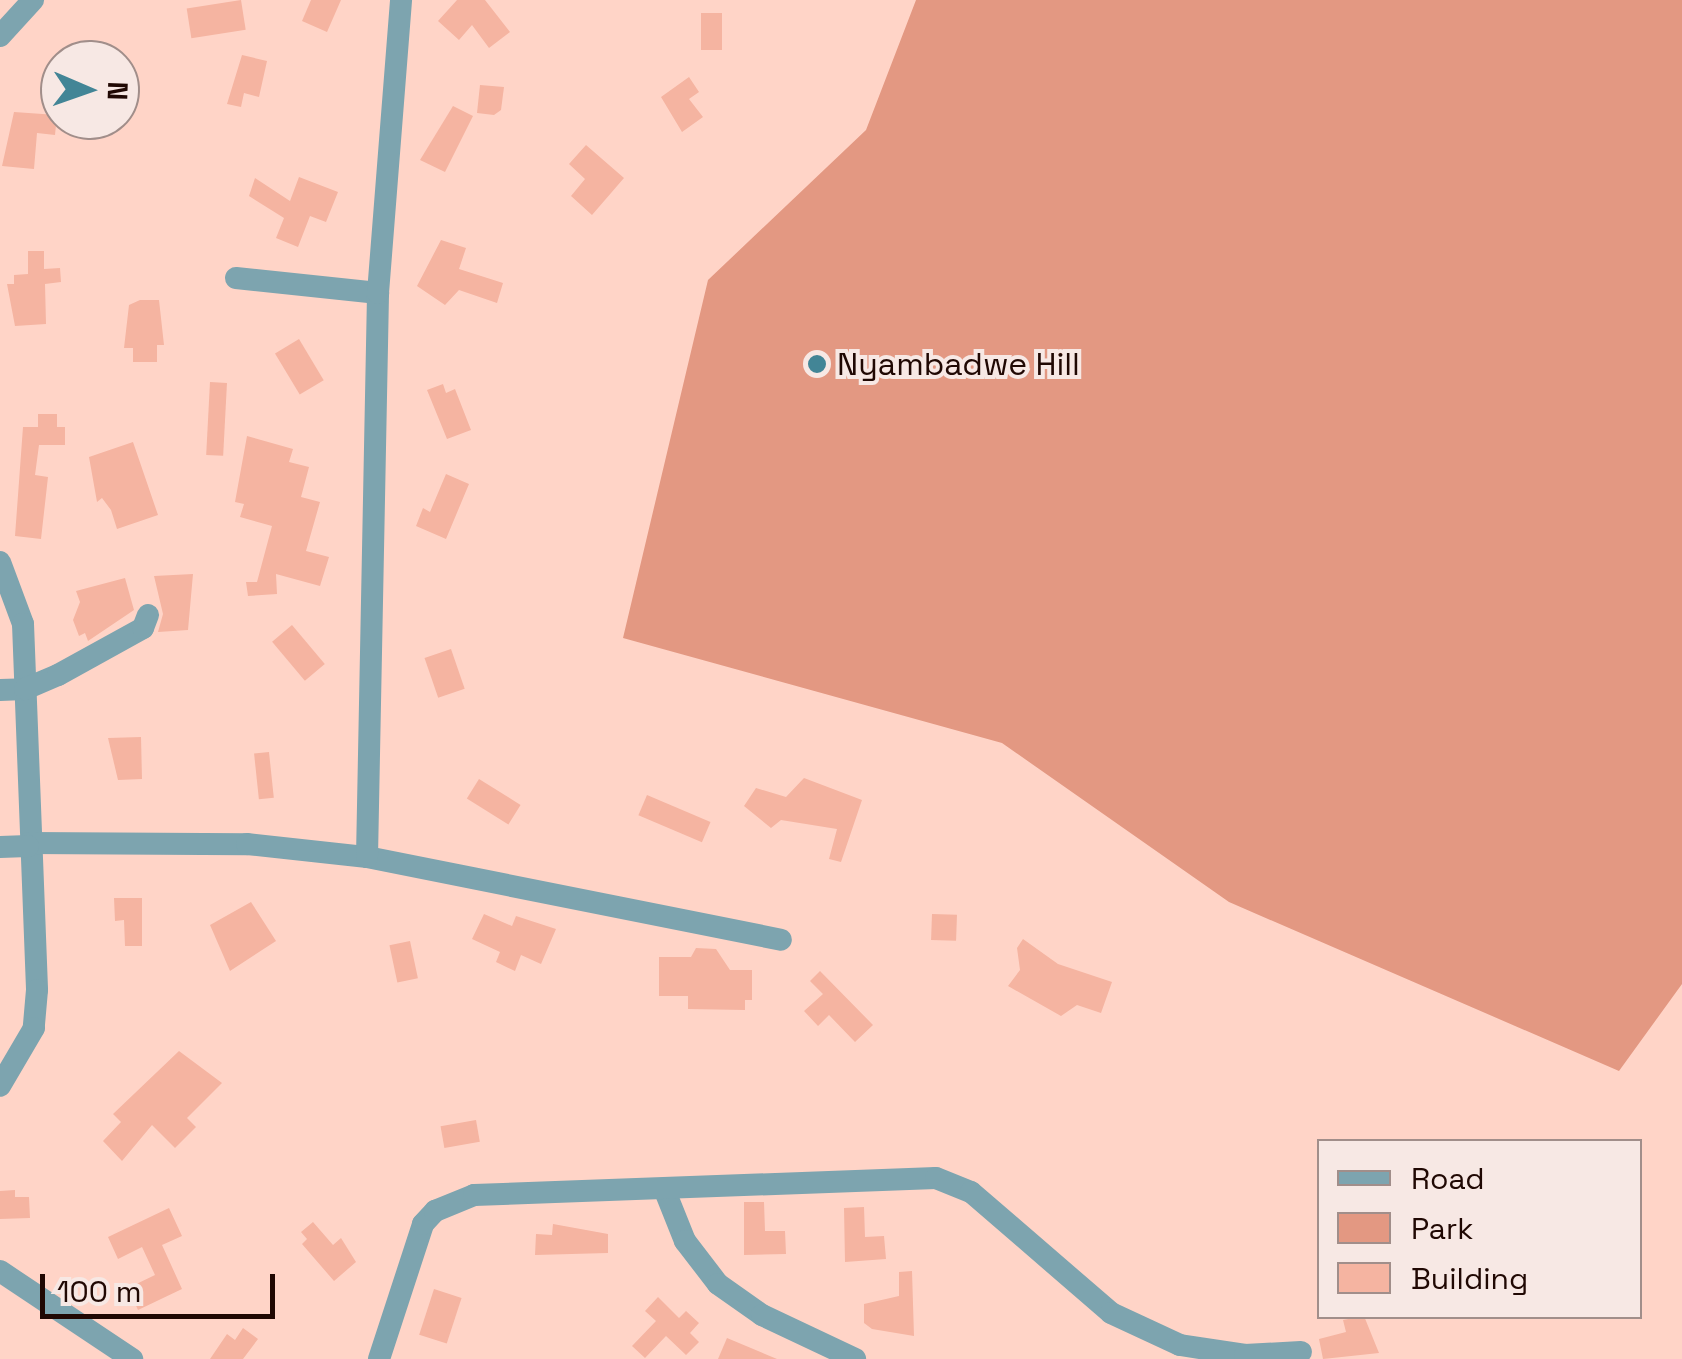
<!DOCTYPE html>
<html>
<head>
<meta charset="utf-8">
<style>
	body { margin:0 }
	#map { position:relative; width:1682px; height:1359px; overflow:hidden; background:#ffd4c7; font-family:"Space Grotesk",sans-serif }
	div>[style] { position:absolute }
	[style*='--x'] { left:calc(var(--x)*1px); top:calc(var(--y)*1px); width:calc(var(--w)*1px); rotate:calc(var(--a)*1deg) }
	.green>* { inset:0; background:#e39882 }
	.building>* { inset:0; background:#f5b4a1; transform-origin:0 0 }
	.minor>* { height:22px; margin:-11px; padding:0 11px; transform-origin:11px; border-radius:11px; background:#7da4af }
	.dots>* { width:28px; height:28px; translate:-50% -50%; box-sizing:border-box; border:5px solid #f7e8e4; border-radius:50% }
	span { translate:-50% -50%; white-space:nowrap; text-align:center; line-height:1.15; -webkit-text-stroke:8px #f7e8e4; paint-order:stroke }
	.poi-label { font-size:32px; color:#200803 }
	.left { translate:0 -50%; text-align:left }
	.legend { position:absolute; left:1317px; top:1139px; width:325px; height:180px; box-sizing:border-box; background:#f7e8e4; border:2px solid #a18e8a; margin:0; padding:12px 18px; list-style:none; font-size:30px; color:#200803 }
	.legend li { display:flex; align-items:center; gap:20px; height:50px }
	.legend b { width:50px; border:2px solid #a18e8a }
	.north { position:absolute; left:40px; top:40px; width:100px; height:100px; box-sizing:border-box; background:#f7e8e4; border:2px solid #a18e8a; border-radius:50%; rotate:92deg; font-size:28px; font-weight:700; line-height:40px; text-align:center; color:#200803 }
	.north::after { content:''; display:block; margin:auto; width:35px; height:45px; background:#428596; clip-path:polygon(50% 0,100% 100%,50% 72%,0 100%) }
	.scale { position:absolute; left:40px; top:1274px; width:235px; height:45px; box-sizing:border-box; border:5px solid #200803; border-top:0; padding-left:12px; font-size:30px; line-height:35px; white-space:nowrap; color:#200803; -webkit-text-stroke:8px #f7e8e4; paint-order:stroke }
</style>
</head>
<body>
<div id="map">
	<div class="green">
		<div style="clip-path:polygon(916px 0,1682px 0,1682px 984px,1619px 1071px,1229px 902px,1002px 743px,623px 638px,708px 280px,866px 130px)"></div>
	</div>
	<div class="building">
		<div style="left:241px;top:0;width:30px;height:55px;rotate:81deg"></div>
		<div style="clip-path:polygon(311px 0,341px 0,327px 32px,302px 21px)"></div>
		<div style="clip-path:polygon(457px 0,485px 0,510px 32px,489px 48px,472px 25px,459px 40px,438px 21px)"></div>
		<div style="left:701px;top:13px;width:21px;height:37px"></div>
		<div style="clip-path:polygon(242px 55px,267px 61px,259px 97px,244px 93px,241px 107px,227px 104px)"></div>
		<div style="clip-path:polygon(689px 77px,699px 92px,689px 99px,703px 117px,682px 132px,661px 97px)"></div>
		<div style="clip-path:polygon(480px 85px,504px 87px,501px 110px,494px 115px,477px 113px)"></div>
		<div style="clip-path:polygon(453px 106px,473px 116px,445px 172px,420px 160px)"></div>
		<div style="clip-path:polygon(14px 112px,57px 115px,55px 135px,37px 133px,34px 169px,2px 166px)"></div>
		<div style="clip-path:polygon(586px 145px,624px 178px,592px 215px,571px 196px,585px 179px,569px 164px)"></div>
		<div style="clip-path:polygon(299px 177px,338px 192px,326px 222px,310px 216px,298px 247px,276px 238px,284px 218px,249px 196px,255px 178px,290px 201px)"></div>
		<div style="clip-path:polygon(441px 240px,466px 248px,459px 269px,503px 283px,497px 303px,459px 290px,445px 305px,417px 286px)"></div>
		<div style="clip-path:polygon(28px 251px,44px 251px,44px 269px,60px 268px,61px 282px,45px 284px,46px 324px,15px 326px,7px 284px,14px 284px,14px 275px,28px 274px)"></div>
		<div style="clip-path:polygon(140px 300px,159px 300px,164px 345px,157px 345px,157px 362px,133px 362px,133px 348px,124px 348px,129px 305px)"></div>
		<div style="left:299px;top:339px;width:48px;height:28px;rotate:59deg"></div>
		<div style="left:210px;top:382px;width:17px;height:73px;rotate:3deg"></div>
		<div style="clip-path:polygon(443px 384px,446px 393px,455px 389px,471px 430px,447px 439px,427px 390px)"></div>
		<div style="clip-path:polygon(38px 414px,57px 414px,57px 427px,65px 427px,65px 445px,39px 445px,35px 475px,48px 477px,41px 539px,15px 536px,23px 427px,38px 427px)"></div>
		<div style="clip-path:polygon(247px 436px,293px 449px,289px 462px,309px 467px,301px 497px,320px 502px,306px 551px,329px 557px,320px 586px,276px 574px,277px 594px,248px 596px,246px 582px,257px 582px,272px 526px,240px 517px,244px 504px,235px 502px)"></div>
		<div style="clip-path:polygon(133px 442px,158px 515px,117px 529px,111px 510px,102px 498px,97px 502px,89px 457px)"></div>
		<div style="clip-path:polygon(446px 474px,469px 484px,446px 539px,416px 526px,423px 508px,430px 512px)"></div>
		<div style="clip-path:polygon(193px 574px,188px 630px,158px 632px,163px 614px,154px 576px)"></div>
		<div style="clip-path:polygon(125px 578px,134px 610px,88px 641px,85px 633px,79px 636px,73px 620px,80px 602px,76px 591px)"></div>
		<div style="left:292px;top:625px;width:51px;height:26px;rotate:50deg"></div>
		<div style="left:451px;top:649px;width:42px;height:28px;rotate:71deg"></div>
		<div style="clip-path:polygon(141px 737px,142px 779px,118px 780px,108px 738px)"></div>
		<div style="left:269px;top:752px;width:46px;height:15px;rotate:84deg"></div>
		<div style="clip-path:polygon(804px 778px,862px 800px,841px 862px,829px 859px,837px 829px,781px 820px,771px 828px,744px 806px,756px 788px,786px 797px)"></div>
		<div style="left:479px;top:779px;width:49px;height:23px;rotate:32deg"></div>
		<div style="left:647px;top:795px;width:69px;height:22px;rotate:23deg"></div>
		<div style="clip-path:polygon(114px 898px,142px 898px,142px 946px,125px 946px,124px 920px,115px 921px)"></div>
		<div style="clip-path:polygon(251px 902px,276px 941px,230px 971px,210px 925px)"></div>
		<div style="clip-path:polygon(484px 914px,512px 926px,516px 916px,556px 929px,541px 964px,521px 955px,515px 971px,496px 962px,500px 952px,472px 939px)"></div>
		<div style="left:932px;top:914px;width:25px;height:26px;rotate:2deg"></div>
		<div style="clip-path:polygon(1023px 939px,1058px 964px,1112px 982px,1101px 1013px,1077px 1005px,1061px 1016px,1008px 986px,1020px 970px,1017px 948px)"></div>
		<div style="left:410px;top:941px;width:38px;height:21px;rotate:78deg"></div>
		<div style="clip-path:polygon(696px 948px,716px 949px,730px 970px,752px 970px,752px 1000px,745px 1000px,745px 1010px,688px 1009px,688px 996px,659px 996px,659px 957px,691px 957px)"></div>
		<div style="clip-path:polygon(820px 971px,873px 1025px,855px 1042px,829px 1015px,818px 1026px,804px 1011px,823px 994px,810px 981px)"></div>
		<div style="clip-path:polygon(179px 1051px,222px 1083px,187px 1118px,196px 1127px,175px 1148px,152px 1125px,122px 1161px,103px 1141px,121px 1122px,113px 1114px)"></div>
		<div style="left:476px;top:1120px;width:22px;height:36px;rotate:80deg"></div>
		<div style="clip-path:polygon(15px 1190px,15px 1197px,29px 1197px,30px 1218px,0 1219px,0 1191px)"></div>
		<div style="clip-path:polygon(744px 1202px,764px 1202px,765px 1231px,785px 1231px,786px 1254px,744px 1255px)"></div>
		<div style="clip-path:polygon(864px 1207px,865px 1237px,884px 1236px,886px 1259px,845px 1262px,844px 1208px)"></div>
		<div style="clip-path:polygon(169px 1208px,182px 1236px,162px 1245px,182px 1289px,138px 1310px,128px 1288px,155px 1275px,142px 1247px,118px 1259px,108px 1237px)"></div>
		<div style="clip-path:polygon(313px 1222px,333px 1245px,341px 1238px,356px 1262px,334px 1281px,302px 1244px,307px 1239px,301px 1232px)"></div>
		<div style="clip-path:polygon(553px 1224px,608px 1234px,608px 1253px,535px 1255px,536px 1234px,552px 1235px)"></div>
		<div style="clip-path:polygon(912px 1271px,914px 1336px,872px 1329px,864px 1323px,864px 1304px,899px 1296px,899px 1272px)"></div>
		<div style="left:434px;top:1289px;width:29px;height:48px;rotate:18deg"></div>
		<div style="clip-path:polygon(658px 1297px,679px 1318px,686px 1311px,699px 1323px,690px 1333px,699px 1342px,686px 1355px,666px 1336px,645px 1358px,632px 1346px,656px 1321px,645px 1311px)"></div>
		<div style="clip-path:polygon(1364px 1316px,1379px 1353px,1323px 1359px,1319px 1339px,1346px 1332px,1343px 1320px)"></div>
		<div style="clip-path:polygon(243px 1328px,258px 1339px,243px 1359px,210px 1359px,227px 1334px,235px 1340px)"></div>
		<div style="clip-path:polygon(727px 1338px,777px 1359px,718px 1359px)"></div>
	</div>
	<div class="minor">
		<div style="--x:0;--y:36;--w:49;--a:-47.5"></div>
		<div style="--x:236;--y:278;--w:143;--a:6"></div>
		<div style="--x:0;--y:562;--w:66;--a:69.6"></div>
		<div style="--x:23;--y:624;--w:366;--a:87.8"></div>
		<div style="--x:37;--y:990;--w:38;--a:95"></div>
		<div style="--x:34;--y:1028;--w:67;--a:120.4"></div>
		<div style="--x:0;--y:690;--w:25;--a:-2"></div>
		<div style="--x:25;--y:689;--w:36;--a:-23"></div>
		<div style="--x:58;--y:675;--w:97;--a:-28.9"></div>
		<div style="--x:143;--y:628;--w:14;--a:-69"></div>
		<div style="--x:29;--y:843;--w:218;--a:0.3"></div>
		<div style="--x:247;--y:844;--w:121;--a:6.2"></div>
		<div style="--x:367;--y:857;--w:422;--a:11.3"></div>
		<div style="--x:0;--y:847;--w:28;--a:-2"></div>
		<div style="--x:367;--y:857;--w:564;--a:-88.88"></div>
		<div style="--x:378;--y:293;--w:294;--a:-85.5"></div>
		<div style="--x:665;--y:1191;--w:54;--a:68.2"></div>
		<div style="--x:685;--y:1241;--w:54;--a:52.5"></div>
		<div style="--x:718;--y:1284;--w:54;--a:35.2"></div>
		<div style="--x:762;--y:1315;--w:103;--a:25.3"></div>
		<div style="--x:0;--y:1271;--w:159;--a:33.7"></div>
		<div style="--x:379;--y:1359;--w:142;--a:-71.9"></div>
		<div style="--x:423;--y:1224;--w:18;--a:-47"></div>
		<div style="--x:435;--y:1211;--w:42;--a:-22.3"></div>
		<div style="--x:474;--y:1195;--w:462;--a:-2.1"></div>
		<div style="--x:936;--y:1178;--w:38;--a:22"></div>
		<div style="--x:971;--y:1192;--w:185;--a:40.8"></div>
		<div style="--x:1111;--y:1313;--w:76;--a:24.9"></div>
		<div style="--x:1180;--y:1345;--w:66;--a:8.7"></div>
		<div style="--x:1245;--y:1355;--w:56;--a:-3.1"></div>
	</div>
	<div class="dots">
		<div style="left:817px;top:364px;background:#428596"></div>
	</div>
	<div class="poi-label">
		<span class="left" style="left:837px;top:364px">Nyambadwe Hill</span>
	</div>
	<ul class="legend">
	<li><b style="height:12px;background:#7da4af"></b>Road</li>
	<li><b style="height:28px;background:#e39882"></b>Park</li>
	<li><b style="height:28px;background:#f5b4a1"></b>Building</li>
	</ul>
	<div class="north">N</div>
	<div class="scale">100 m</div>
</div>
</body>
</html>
